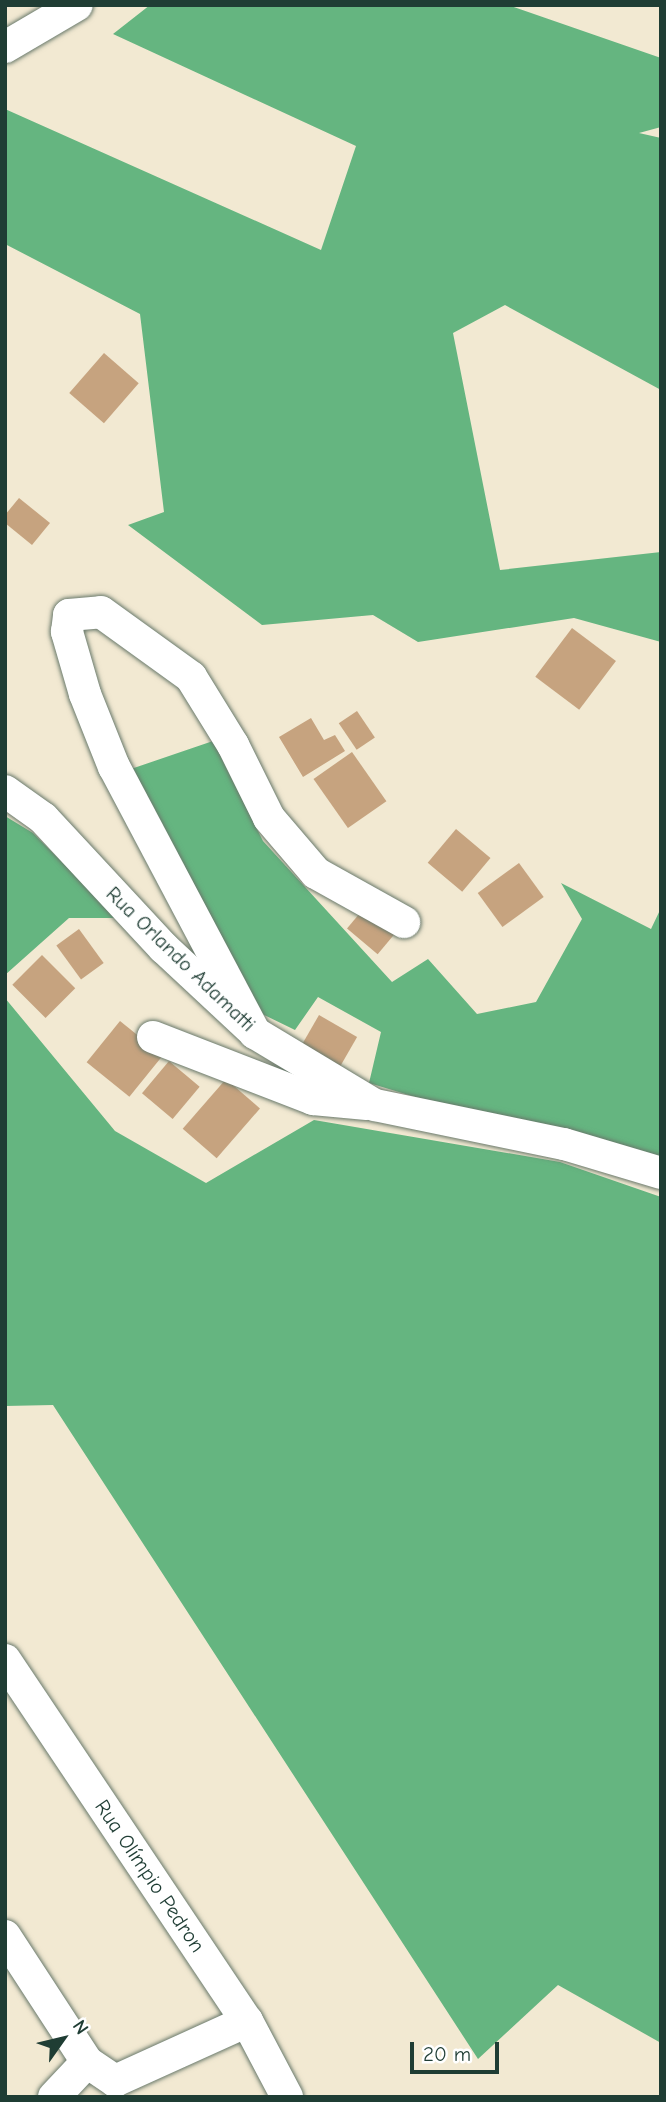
<!DOCTYPE html>
<html>
<head>
<meta charset="utf-8">
<style>
	body { margin:0 }
	#map { position:relative; width:666px; height:2102px; overflow:hidden; background:#f2e9d2; font-family:"Comic Neue",sans-serif }
	div>[style] { position:absolute }
	[style*='--x'] { left:calc(var(--x)*1px); top:calc(var(--y)*1px); width:calc(var(--w)*1px); rotate:calc(var(--a)*1deg) }
	.forest>* { inset:0; background:#65b580 }
	.building>* { inset:0; background:#c6a37f; transform-origin:0 0 }
	.roads { filter:drop-shadow(0 0 2px #69796b) drop-shadow(0 0 2px #69796b) }
	.street>* { height:32px; margin:-16px; padding:0 16px; transform-origin:16px; border-radius:16px; background:#fff }
	span { translate:-50% -50%; white-space:nowrap; text-align:center; line-height:1.15; -webkit-text-stroke:5px #fff; paint-order:stroke }
	.street-label { font-size:21px; color:#1f3d34 }
	.frame { position:absolute; inset:0; border:7px solid #1f3d34; pointer-events:none }
	.north { position:absolute; left:28px; top:2004px; width:70px; height:70px; -webkit-text-stroke:5px #fff; paint-order:stroke; rotate:56deg; font-size:19px; font-weight:700; line-height:28px; text-align:center; color:#1f3d34 }
	.north::after { content:''; display:block; margin:auto; width:24px; height:32px; background:#1f3d34; clip-path:polygon(50% 0,100% 100%,50% 72%,0 100%) }
	.scale { position:absolute; left:410px; top:2042px; width:89px; height:32px; box-sizing:border-box; border:4px solid #1f3d34; border-top:0; padding-left:9px; font-size:21px; line-height:24px; white-space:nowrap; color:#1f3d34; -webkit-text-stroke:5px #fff; paint-order:stroke }
</style>
</head>
<body>
<div id="map">
	<div class="forest">
		<div style="clip-path:polygon(150px 5px,508px 5px,661px 58px,661px 127px,639px 133px,661px 138px,661px 390px,505px 305px,453px 333px,500px 570px,661px 552px,661px 642px,574px 618px,418px 642px,373px 615px,262px 625px,128px 525px,164px 512px,140px 314px,5px 244px,5px 109px,321px 250px,356px 146px,113px 34px)"></div>
		<div style="clip-path:polygon(213px 741px,263px 841px,392px 982px,428px 959px,477px 1014px,536px 1002px,582px 919px,561px 883px,651px 929px,661px 908px,661px 1161px,465px 1112px,369px 1083px,381px 1032px,318px 997px,295px 1030px,256px 1011px,128px 770px)"></div>
		<div style="clip-path:polygon(5px 816px,33px 833px,118px 918px,69px 918px,5px 975px)"></div>
		<div style="clip-path:polygon(5px 998px,115px 1131px,206px 1183px,314px 1120px,560px 1162px,661px 1197px,661px 2043px,558px 1985px,478px 2059px,53px 1405px,5px 1406px)"></div>
	</div>
	<div class="building">
		<div style="left:104px;top:353px;width:46px;height:53px;rotate:41deg"></div>
		<div style="clip-path:polygon(19px 498px,50px 523px,32px 545px,5px 523px,5px 515px)"></div>
		<div style="left:572px;top:628px;width:55px;height:61px;rotate:37deg"></div>
		<div style="left:357px;top:711px;width:32px;height:22px;rotate:56deg"></div>
		<div style="clip-path:polygon(311px 718px,324px 740px,335px 735px,345px 751px,303px 777px,279px 737px)"></div>
		<div style="left:352px;top:752px;width:60px;height:47px;rotate:55deg"></div>
		<div style="left:456px;top:829px;width:45px;height:44px;rotate:40deg"></div>
		<div style="left:519px;top:863px;width:42px;height:51px;rotate:54deg"></div>
		<div style="left:365px;top:907px;width:40px;height:28px;rotate:40deg"></div>
		<div style="left:79px;top:929px;width:42px;height:28px;rotate:54deg"></div>
		<div style="left:42px;top:955px;width:47px;height:42px;rotate:45deg"></div>
		<div style="left:319px;top:1015px;width:44px;height:34px;rotate:30deg"></div>
		<div style="left:120px;top:1021px;width:55px;height:53px;rotate:39deg"></div>
		<div style="left:169px;top:1061px;width:40px;height:42px;rotate:40deg"></div>
		<div style="left:226px;top:1079px;width:45px;height:66px;rotate:41deg"></div>
	</div>
	<div class="roads">
		<div class="street">
			<div style="--x:5;--y:47;--w:83;--a:-30.3"></div>
			<div style="--x:5;--y:791;--w:47;--a:35.4"></div>
			<div style="--x:43;--y:818;--w:178;--a:47.1"></div>
			<div style="--x:164;--y:948;--w:125;--a:43"></div>
			<div style="--x:255;--y:1033;--w:140;--a:31"></div>
			<div style="--x:375;--y:1105;--w:193;--a:11.7"></div>
			<div style="--x:564;--y:1144;--w:101;--a:16.6"></div>
			<div style="--x:255;--y:1033;--w:301;--a:-117.9"></div>
			<div style="--x:114;--y:767;--w:79;--a:-111.7"></div>
			<div style="--x:85;--y:694;--w:65;--a:-106.2"></div>
			<div style="--x:67;--y:632;--w:17;--a:-83"></div>
			<div style="--x:69;--y:615;--w:32;--a:-5"></div>
			<div style="--x:101;--y:612;--w:111;--a:35.8"></div>
			<div style="--x:191;--y:677;--w:80;--a:58.3"></div>
			<div style="--x:233;--y:745;--w:81;--a:63.7"></div>
			<div style="--x:269;--y:818;--w:72;--a:49.5"></div>
			<div style="--x:316;--y:873;--w:101;--a:29.1"></div>
			<div style="--x:153;--y:1037;--w:172;--a:21.2"></div>
			<div style="--x:313;--y:1099;--w:54;--a:5.3"></div>
			<div style="--x:5;--y:1660;--w:435;--a:56.2"></div>
			<div style="--x:247;--y:2021;--w:86;--a:62.2"></div>
			<div style="--x:5;--y:1936;--w:150;--a:56.9"></div>
			<div style="--x:87;--y:2062;--w:34;--a:34"></div>
			<div style="--x:115;--y:2081;--w:145;--a:-24.4"></div>
			<div style="--x:54;--y:2097;--w:48;--a:-46.7"></div>
		</div>
	</div>
	<div class="street-label">
		<span style="left:181px;top:959px;rotate:44deg">Rua Orlando Adamatti</span>
		<span style="left:150px;top:1876px;rotate:56deg">Rua Olímpio Pedron</span>
	</div>
	<div class="frame"></div>
	<div class="north">N</div>
	<div class="scale">20 m</div>
</div>
</body>
</html>
